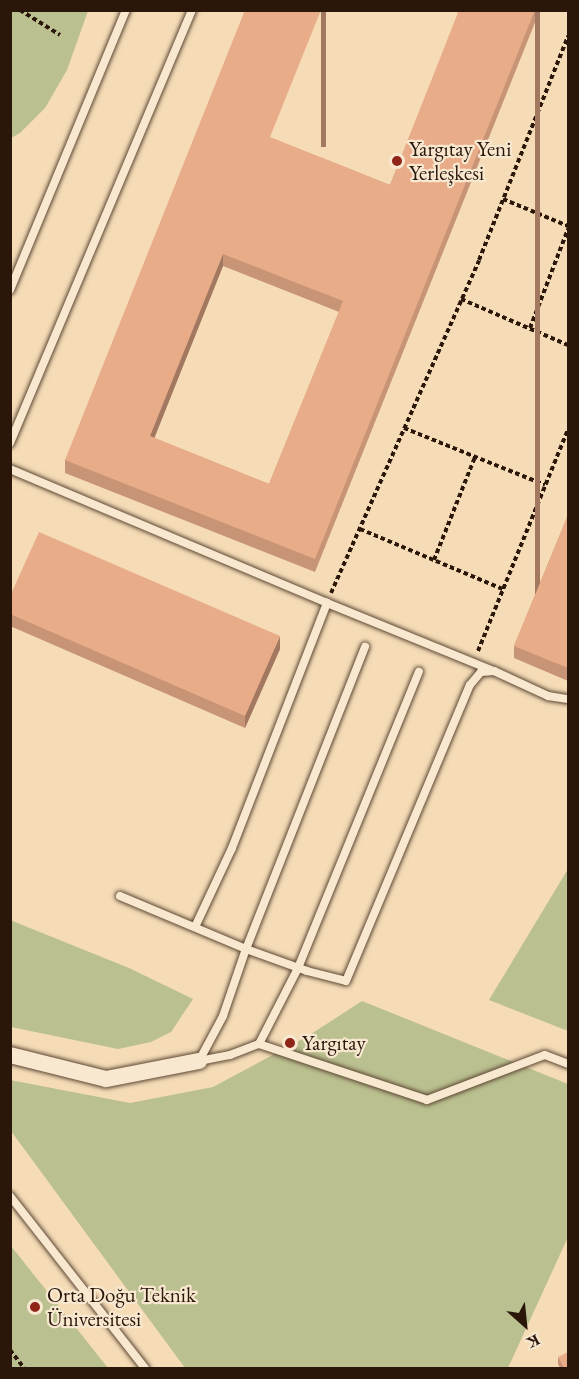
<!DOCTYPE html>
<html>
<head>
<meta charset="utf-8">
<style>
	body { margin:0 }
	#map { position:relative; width:579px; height:1379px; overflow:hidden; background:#f5dcb7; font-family:"EB Garamond",serif }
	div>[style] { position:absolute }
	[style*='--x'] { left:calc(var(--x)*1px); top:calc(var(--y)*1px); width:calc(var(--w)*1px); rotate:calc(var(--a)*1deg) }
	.green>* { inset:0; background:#bac08f }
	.path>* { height:4px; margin-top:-2px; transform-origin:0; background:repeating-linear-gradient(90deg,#2b160a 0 4.5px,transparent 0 7.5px) }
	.roads { filter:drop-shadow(0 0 2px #5e4835) drop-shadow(0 0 2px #5e4835) }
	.lane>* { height:8px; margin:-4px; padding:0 4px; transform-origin:4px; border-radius:4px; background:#f8e8d0 }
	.street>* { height:16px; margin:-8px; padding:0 8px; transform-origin:8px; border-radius:8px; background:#f8e8d0 }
	.wall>* { inset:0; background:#c89476 }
	.shaded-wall>* { inset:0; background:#a37860; transform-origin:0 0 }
	.building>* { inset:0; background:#e9ac89 }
	.dots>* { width:16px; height:16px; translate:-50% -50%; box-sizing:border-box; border:3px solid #f8e8d0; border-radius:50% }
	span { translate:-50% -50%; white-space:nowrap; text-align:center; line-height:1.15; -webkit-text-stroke:4.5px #f8e8d0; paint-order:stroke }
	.poi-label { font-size:21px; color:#2b160a }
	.left { translate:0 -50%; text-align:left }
	.frame { position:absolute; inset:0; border:12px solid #2b160a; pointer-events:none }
	.north { position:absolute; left:495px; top:1295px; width:60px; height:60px; -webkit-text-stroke:4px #f8e8d0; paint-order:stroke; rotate:153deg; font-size:16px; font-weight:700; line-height:24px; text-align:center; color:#2b160a }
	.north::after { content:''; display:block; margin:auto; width:21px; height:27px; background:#2b160a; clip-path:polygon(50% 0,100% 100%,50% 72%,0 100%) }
</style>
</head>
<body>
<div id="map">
	<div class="green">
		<div style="clip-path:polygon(11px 10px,88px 11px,67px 70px,45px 108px,20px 133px,11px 138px)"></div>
		<div style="clip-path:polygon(568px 869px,568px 1031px,489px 1000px)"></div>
		<div style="clip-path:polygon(10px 920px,129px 968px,193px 999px,171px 1032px,151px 1042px,118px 1049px,11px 1027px)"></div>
		<div style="clip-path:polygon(362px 1001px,568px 1084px,568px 1237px,508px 1368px,185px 1368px,11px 1131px,10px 1080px,130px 1103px,213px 1087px,308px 1036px)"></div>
		<div style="clip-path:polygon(10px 1246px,11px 1246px,108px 1368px,11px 1368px)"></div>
	</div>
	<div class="path">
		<div style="--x:20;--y:10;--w:47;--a:32"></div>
		<div style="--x:503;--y:199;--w:70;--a:22.6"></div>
		<div style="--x:461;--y:299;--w:116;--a:23.3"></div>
		<div style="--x:530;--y:328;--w:106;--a:-69"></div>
		<div style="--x:404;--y:428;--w:152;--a:22"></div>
		<div style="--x:360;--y:529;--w:155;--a:22.8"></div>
		<div style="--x:434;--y:560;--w:111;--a:-68.3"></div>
		<div style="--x:331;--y:593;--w:364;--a:-66"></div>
		<div style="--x:479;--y:260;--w:241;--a:-68.3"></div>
		<div style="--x:478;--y:651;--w:240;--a:-67.9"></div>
		<div style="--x:10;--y:1350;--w:23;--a:52"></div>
	</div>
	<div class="roads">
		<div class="lane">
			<div style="--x:10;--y:290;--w:303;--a:-67.5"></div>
			<div style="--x:10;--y:443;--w:470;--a:-67.2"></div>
			<div style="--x:10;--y:469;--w:344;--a:22.9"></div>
			<div style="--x:120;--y:896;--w:137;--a:22.8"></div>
			<div style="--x:246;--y:949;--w:65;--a:19.8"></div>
			<div style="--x:307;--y:971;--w:40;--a:14.4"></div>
			<div style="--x:346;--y:981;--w:321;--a:-67.3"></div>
			<div style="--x:470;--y:685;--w:17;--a:-50"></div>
			<div style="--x:481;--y:672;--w:13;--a:-4"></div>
			<div style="--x:494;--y:671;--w:60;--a:24.8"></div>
			<div style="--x:548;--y:696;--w:20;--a:9"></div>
			<div style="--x:195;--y:927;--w:87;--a:-64.9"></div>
			<div style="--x:232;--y:848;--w:263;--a:-68.8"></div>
			<div style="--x:327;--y:603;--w:177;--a:22.2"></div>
			<div style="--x:259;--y:1044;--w:177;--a:18.4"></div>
			<div style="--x:427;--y:1100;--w:126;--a:-20.9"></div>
			<div style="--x:545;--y:1055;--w:25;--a:21"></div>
			<div style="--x:199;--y:1061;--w:32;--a:-11"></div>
			<div style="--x:230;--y:1055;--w:31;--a:-21"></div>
			<div style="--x:259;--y:1044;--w:85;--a:-62.8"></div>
			<div style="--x:298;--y:968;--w:320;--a:-67.8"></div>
			<div style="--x:199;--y:1061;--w:51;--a:-61.9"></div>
			<div style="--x:223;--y:1016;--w:71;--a:-71.1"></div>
			<div style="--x:246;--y:949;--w:325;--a:-68.5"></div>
			<div style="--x:10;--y:1196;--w:219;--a:51.9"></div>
		</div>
		<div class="street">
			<div style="--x:10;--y:1055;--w:99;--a:14"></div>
			<div style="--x:106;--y:1079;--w:95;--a:-11"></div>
		</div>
	</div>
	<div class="wall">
		<div style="clip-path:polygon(evenodd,452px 10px,540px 10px,315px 572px,65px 473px,65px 460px,274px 139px,390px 185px,459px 13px,452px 10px,223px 266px,339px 312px,269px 484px,154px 438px,223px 266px)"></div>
		<div style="clip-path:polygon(568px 515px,568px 681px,514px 658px,514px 646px)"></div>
		<div style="clip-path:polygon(10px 596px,280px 649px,245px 728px,10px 626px)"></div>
		<div style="clip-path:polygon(558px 1357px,568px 1368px,560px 1368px,558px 1364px)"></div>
	</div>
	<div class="shaded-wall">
		<div style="left:321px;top:10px;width:5px;height:137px"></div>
		<div style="left:535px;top:10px;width:5px;height:591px"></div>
		<div style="clip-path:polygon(223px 254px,223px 266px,150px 449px,150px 436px)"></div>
		<div style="clip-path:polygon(280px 636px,280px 649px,245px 728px,245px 716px)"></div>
	</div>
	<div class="building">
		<div style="clip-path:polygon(evenodd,245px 10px,321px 10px,270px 137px,390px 185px,459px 10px,535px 10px,315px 559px,65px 460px,245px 10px,223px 254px,343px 301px,269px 484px,150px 436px,223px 254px)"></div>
		<div style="clip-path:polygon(568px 515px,568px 668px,514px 646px)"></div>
		<div style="clip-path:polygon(39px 532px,280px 636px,245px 716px,10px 614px,10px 596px)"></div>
		<div style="clip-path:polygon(568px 1352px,568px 1368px,564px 1368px,558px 1357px)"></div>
	</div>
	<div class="dots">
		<div style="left:397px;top:161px;background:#8f2418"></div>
		<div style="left:290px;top:1043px;background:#8f2418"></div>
		<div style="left:35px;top:1307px;background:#8f2418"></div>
	</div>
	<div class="poi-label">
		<span class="left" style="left:409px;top:161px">Yargıtay Yeni<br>Yerleşkesi</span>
		<span class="left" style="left:302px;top:1043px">Yargıtay</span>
		<span class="left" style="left:47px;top:1307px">Orta Doğu Teknik<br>Üniversitesi</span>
	</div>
	<div class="frame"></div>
	<div class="north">K</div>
</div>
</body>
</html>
